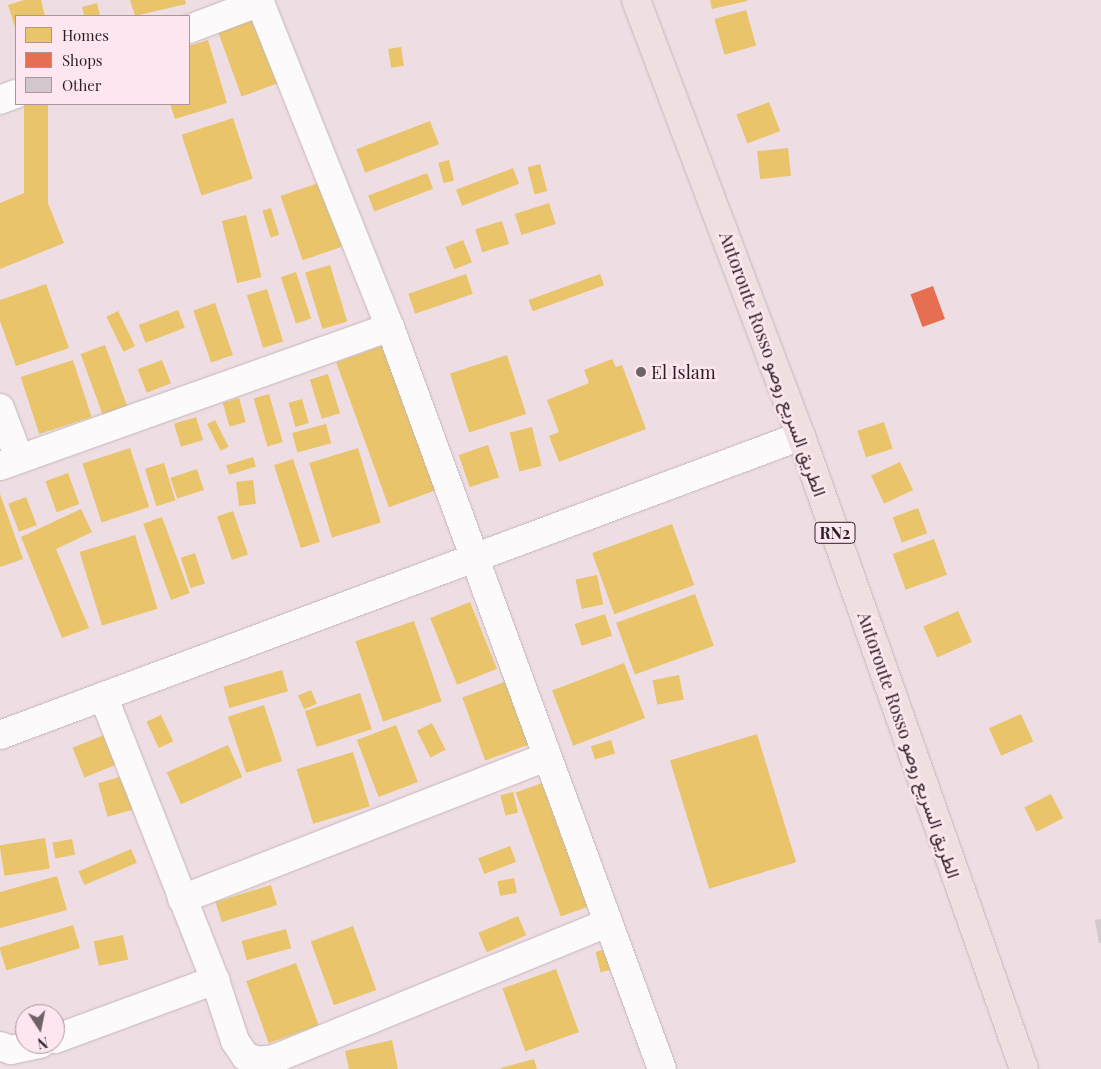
<!DOCTYPE html>
<html>
<head>
<meta charset="utf-8">
<style>
	body { margin:0 }
	#map { position:relative; width:1101px; height:1069px; overflow:hidden; background:#eedde3; font-family:"Playfair Display",Vazirmatn,serif }
	div>[style] { position:absolute }
	[style*='--x'] { left:calc(var(--x)*1px); top:calc(var(--y)*1px); width:calc(var(--w)*1px); rotate:calc(var(--a)*1deg) }
	.homes>* { inset:0; background:#e9c46a; transform-origin:0 0 }
	.shops>* { inset:0; background:#e76f51; transform-origin:0 0 }
	.building>* { inset:0; background:#d2c7cd }
	.roads { filter:drop-shadow(0 0 1px #c3b6bb) drop-shadow(0 0 1px #c3b6bb) }
	.minor>* { height:28px; margin:-14px; padding:0 14px; transform-origin:14px; border-radius:14px; background:#fcfafb }
	.highway>* { height:28px; margin:-14px; padding:0 14px; transform-origin:14px; border-radius:14px; background:#efdfe0 }
	.dots>* { width:14px; height:14px; translate:-50% -50%; box-sizing:border-box; border:2px solid #fde6ef; border-radius:50% }
	span { translate:-50% -50%; white-space:nowrap; text-align:center; line-height:1.15; -webkit-text-stroke:5px #fde6ef; paint-order:stroke }
	.shield-label span { padding:1px 4px; background:#fde6ef; border:1px solid; border-radius:4px; -webkit-text-stroke-width:0 }
	.shield-label { font-size:16px; color:#2a1f23; font-weight:700 }
	.street-label { font-size:18px; color:#2a1f23 }
	.poi-label { font-size:18px; color:#2a1f23 }
	.left { translate:0 -50%; text-align:left }
	.legend { position:absolute; left:15px; top:15px; width:175px; height:90px; box-sizing:border-box; background:#fde6ef; border:1px solid #a9969d; margin:0; padding:6px 9px; list-style:none; font-size:15px; color:#2a1f23 }
	.legend li { display:flex; align-items:center; gap:10px; height:25px }
	.legend b { width:25px; border:1px solid #a9969d }
	.north { position:absolute; left:15px; top:1004px; width:50px; height:50px; box-sizing:border-box; background:#fde6ef; border:1px solid #a9969d; border-radius:50%; rotate:169deg; font-size:14px; font-weight:700; line-height:20px; text-align:center; color:#2a1f23 }
	.north::after { content:''; display:block; margin:auto; width:18px; height:22px; background:#6f6266; clip-path:polygon(50% 0,100% 100%,50% 72%,0 100%) }
</style>
</head>
<body>
<div id="map">
	<div class="homes">
		<div style="clip-path:polygon(24px 0,41px 0,45px 16px,16px 16px,16px 30px,8px 5px)"></div>
		<div style="clip-path:polygon(130px 0,185px 0,186px 4px,135px 16px)"></div>
		<div style="clip-path:polygon(710px 0,747px 0,747px 1px,712px 9px)"></div>
		<div style="clip-path:polygon(97px 3px,100px 16px,84px 16px,82px 7px)"></div>
		<div style="left:746px;top:10px;width:37px;height:33px;rotate:74deg"></div>
		<div style="left:258px;top:16px;width:70px;height:43px;rotate:70deg"></div>
		<div style="clip-path:polygon(208px 40px,227px 103px,175px 119px,170px 104px,189px 104px,189px 46px)"></div>
		<div style="left:401px;top:47px;width:19px;height:13px;rotate:81deg"></div>
		<div style="left:769px;top:102px;width:31px;height:35px;rotate:69deg"></div>
		<div style="left:24px;top:104px;width:24px;height:136px"></div>
		<div style="left:233px;top:118px;width:64px;height:54px;rotate:72deg"></div>
		<div style="left:430px;top:121px;width:25px;height:79px;rotate:69deg"></div>
		<div style="left:788px;top:148px;width:28px;height:31px;rotate:84deg"></div>
		<div style="left:449px;top:160px;width:21px;height:11px;rotate:76deg"></div>
		<div style="left:540px;top:164px;width:28px;height:13px;rotate:75deg"></div>
		<div style="left:513px;top:168px;width:17px;height:61px;rotate:69deg"></div>
		<div style="left:427px;top:173px;width:17px;height:63px;rotate:69deg"></div>
		<div style="left:324px;top:181px;width:68px;height:46px;rotate:71deg"></div>
		<div style="clip-path:polygon(41px 186px,64px 243px,0 269px,0 203px)"></div>
		<div style="left:549px;top:203px;width:22px;height:36px;rotate:72deg"></div>
		<div style="left:271px;top:208px;width:28px;height:9px;rotate:73deg"></div>
		<div style="left:246px;top:215px;width:64px;height:25px;rotate:76deg"></div>
		<div style="left:502px;top:221px;width:24px;height:28px;rotate:73deg"></div>
		<div style="left:463px;top:240px;width:24px;height:19px;rotate:68deg"></div>
		<div style="left:330px;top:265px;width:59px;height:26px;rotate:73deg"></div>
		<div style="left:296px;top:272px;width:49px;height:16px;rotate:72deg"></div>
		<div style="left:466px;top:274px;width:21px;height:61px;rotate:71deg"></div>
		<div style="left:600px;top:274px;width:12px;height:76px;rotate:70deg"></div>
		<div style="clip-path:polygon(46px 284px,69px 348px,16px 366px,0 321px,0 300px)"></div>
		<div style="left:267px;top:289px;width:55px;height:21px;rotate:73deg"></div>
		<div style="left:215px;top:303px;width:55px;height:23px;rotate:71deg"></div>
		<div style="left:178px;top:310px;width:19px;height:42px;rotate:69deg"></div>
		<div style="left:118px;top:311px;width:39px;height:13px;rotate:64deg"></div>
		<div style="left:387px;top:344px;width:154px;height:54px;rotate:70deg"></div>
		<div style="left:105px;top:345px;width:66px;height:26px;rotate:70deg"></div>
		<div style="left:507px;top:355px;width:62px;height:60px;rotate:72deg"></div>
		<div style="clip-path:polygon(612px 359px,616px 367px,622px 365px,646px 429px,559px 462px,549px 436px,559px 432px,547px 400px,589px 383px,584px 370px)"></div>
		<div style="left:73px;top:360px;width:60px;height:55px;rotate:72deg"></div>
		<div style="left:162px;top:360px;width:25px;height:26px;rotate:69deg"></div>
		<div style="left:328px;top:374px;width:41px;height:19px;rotate:73deg"></div>
		<div style="left:269px;top:394px;width:50px;height:16px;rotate:74deg"></div>
		<div style="left:239px;top:398px;width:25px;height:17px;rotate:74deg"></div>
		<div style="left:302px;top:399px;width:25px;height:14px;rotate:74deg"></div>
		<div style="left:196px;top:417px;width:24px;height:23px;rotate:73deg"></div>
		<div style="left:215px;top:420px;width:30px;height:9px;rotate:63deg"></div>
		<div style="left:884px;top:422px;width:28px;height:28px;rotate:72deg"></div>
		<div style="left:326px;top:424px;width:20px;height:35px;rotate:75deg"></div>
		<div style="left:532px;top:427px;width:40px;height:23px;rotate:76deg"></div>
		<div style="left:488px;top:445px;width:34px;height:31px;rotate:71deg"></div>
		<div style="left:130px;top:448px;width:62px;height:50px;rotate:72deg"></div>
		<div style="left:358px;top:448px;width:78px;height:51px;rotate:73deg"></div>
		<div style="left:253px;top:457px;width:10px;height:28px;rotate:73deg"></div>
		<div style="left:293px;top:459px;width:87px;height:20px;rotate:72deg"></div>
		<div style="left:900px;top:462px;width:31px;height:32px;rotate:65deg"></div>
		<div style="left:164px;top:463px;width:39px;height:20px;rotate:73deg"></div>
		<div style="left:197px;top:469px;width:22px;height:28px;rotate:72deg"></div>
		<div style="left:68px;top:473px;width:33px;height:24px;rotate:70deg"></div>
		<div style="left:253px;top:480px;width:24px;height:17px;rotate:83deg"></div>
		<div style="clip-path:polygon(0 494px,23px 559px,0 567px)"></div>
		<div style="left:26px;top:497px;width:30px;height:19px;rotate:69deg"></div>
		<div style="left:918px;top:508px;width:27px;height:27px;rotate:70deg"></div>
		<div style="clip-path:polygon(81px 509px,92px 532px,56px 549px,89px 628px,62px 638px,21px 537px)"></div>
		<div style="left:233px;top:511px;width:46px;height:17px;rotate:71deg"></div>
		<div style="left:162px;top:517px;width:81px;height:20px;rotate:70deg"></div>
		<div style="left:672px;top:524px;width:65px;height:85px;rotate:70deg"></div>
		<div style="left:135px;top:535px;width:77px;height:58px;rotate:73deg"></div>
		<div style="left:934px;top:539px;width:38px;height:44px;rotate:70deg"></div>
		<div style="left:195px;top:553px;width:32px;height:15px;rotate:72deg"></div>
		<div style="left:597px;top:575px;width:30px;height:22px;rotate:78deg"></div>
		<div style="left:695px;top:594px;width:55px;height:84px;rotate:70deg"></div>
		<div style="left:470px;top:602px;width:72px;height:43px;rotate:68deg"></div>
		<div style="left:958px;top:611px;width:34px;height:38px;rotate:66deg"></div>
		<div style="left:605px;top:614px;width:23px;height:32px;rotate:72deg"></div>
		<div style="left:414px;top:621px;width:85px;height:62px;rotate:71deg"></div>
		<div style="left:624px;top:663px;width:59px;height:77px;rotate:69deg"></div>
		<div style="left:282px;top:670px;width:22px;height:61px;rotate:74deg"></div>
		<div style="left:679px;top:675px;width:25px;height:27px;rotate:79deg"></div>
		<div style="left:513px;top:679px;width:67px;height:54px;rotate:70deg"></div>
		<div style="left:311px;top:690px;width:15px;height:14px;rotate:67deg"></div>
		<div style="left:360px;top:693px;width:38px;height:58px;rotate:72deg"></div>
		<div style="left:264px;top:705px;width:59px;height:38px;rotate:72deg"></div>
		<div style="left:1021px;top:714px;width:30px;height:35px;rotate:66deg"></div>
		<div style="left:161px;top:715px;width:29px;height:16px;rotate:65deg"></div>
		<div style="left:432px;top:723px;width:30px;height:17px;rotate:63deg"></div>
		<div style="left:396px;top:725px;width:61px;height:42px;rotate:69deg"></div>
		<div style="left:757px;top:734px;width:134px;height:91px;rotate:73deg"></div>
		<div style="left:104px;top:735px;width:32px;height:34px;rotate:68deg"></div>
		<div style="left:611px;top:740px;width:14px;height:21px;rotate:73deg"></div>
		<div style="left:228px;top:745px;width:35px;height:67px;rotate:66deg"></div>
		<div style="left:353px;top:752px;width:57px;height:59px;rotate:73deg"></div>
		<div style="left:123px;top:776px;width:35px;height:26px;rotate:74deg"></div>
		<div style="left:542px;top:783px;width:132px;height:28px;rotate:70deg"></div>
		<div style="left:513px;top:792px;width:21px;height:13px;rotate:76deg"></div>
		<div style="left:1051px;top:794px;width:27px;height:30px;rotate:63deg"></div>
		<div style="left:45px;top:838px;width:31px;height:46px;rotate:81deg"></div>
		<div style="left:72px;top:839px;width:16px;height:20px;rotate:79deg"></div>
		<div style="left:510px;top:846px;width:17px;height:34px;rotate:69deg"></div>
		<div style="left:131px;top:849px;width:15px;height:57px;rotate:67deg"></div>
		<div style="clip-path:polygon(57px 876px,67px 910px,0 928px,0 892px)"></div>
		<div style="left:514px;top:878px;width:15px;height:17px;rotate:79deg"></div>
		<div style="left:271px;top:885px;width:21px;height:58px;rotate:73deg"></div>
		<div style="left:518px;top:916px;width:21px;height:43px;rotate:67deg"></div>
		<div style="left:73px;top:925px;width:24px;height:77px;rotate:73deg"></div>
		<div style="left:353px;top:926px;width:68px;height:45px;rotate:70deg"></div>
		<div style="left:286px;top:929px;width:20px;height:46px;rotate:75deg"></div>
		<div style="left:123px;top:935px;width:25px;height:30px;rotate:78deg"></div>
		<div style="left:611px;top:948px;width:21px;height:16px;rotate:76deg"></div>
		<div style="left:296px;top:963px;width:66px;height:53px;rotate:70deg"></div>
		<div style="left:556px;top:969px;width:67px;height:57px;rotate:70deg"></div>
		<div style="clip-path:polygon(392px 1040px,398px 1069px,349px 1069px,345px 1051px)"></div>
		<div style="clip-path:polygon(534px 1059px,537px 1069px,501px 1069px,501px 1068px)"></div>
	</div>
	<div class="shops">
		<div style="left:933px;top:286px;width:35px;height:24px;rotate:70deg"></div>
	</div>
	<div class="building">
		<div style="clip-path:polygon(1101px 919px,1101px 943px,1099px 943px,1095px 920px)"></div>
	</div>
	<div class="roads">
		<div class="minor">
			<div style="--x:259;--y:0;--w:352;--a:68.2"></div>
			<div style="--x:390;--y:327;--w:790;--a:69.87"></div>
			<div style="--x:189;--y:29;--w:76;--a:-20.8"></div>
			<div style="--x:0;--y:100;--w:17;--a:-21"></div>
			<div style="--x:0;--y:408;--w:53;--a:69.2"></div>
			<div style="--x:0;--y:466;--w:414;--a:-19.6"></div>
			<div style="--x:0;--y:735;--w:855;--a:-20.47"></div>
			<div style="--x:182;--y:899;--w:392;--a:-21.3"></div>
			<div style="--x:215;--y:980;--w:64;--a:71.8"></div>
			<div style="--x:235;--y:1041;--w:18;--a:56"></div>
			<div style="--x:245;--y:1056;--w:14;--a:21"></div>
			<div style="--x:258;--y:1061;--w:16;--a:-7"></div>
			<div style="--x:274;--y:1059;--w:361;--a:-22.2"></div>
			<div style="--x:55;--y:1039;--w:171;--a:-20.2"></div>
			<div style="--x:215;--y:980;--w:305;--a:-111.5"></div>
			<div style="--x:0;--y:1046;--w:12;--a:20"></div>
			<div style="--x:11;--y:1050;--w:30;--a:-12"></div>
		</div>
		<div class="highway">
			<div style="--x:636;--y:0;--w:466;--a:69.3"></div>
			<div style="--x:801;--y:436;--w:671;--a:70.59"></div>
		</div>
	</div>
	<div class="dots">
		<div style="left:641px;top:372px;background:#6f6266"></div>
	</div>
	<div class="shield-label">
		<span style="left:835px;top:533px">RN2</span>
	</div>
	<div class="street-label">
		<span style="left:773px;top:364px;rotate:70deg">Autoroute Rosso الطريق السريع روصو</span>
		<span style="left:909px;top:745px;rotate:71deg">Autoroute Rosso الطريق السريع روصو</span>
	</div>
	<div class="poi-label">
		<span class="left" style="left:651px;top:372px">El Islam</span>
	</div>
	<ul class="legend">
	<li><b style="height:14px;background:#e9c46a"></b>Homes</li>
	<li><b style="height:14px;background:#e76f51"></b>Shops</li>
	<li><b style="height:14px;background:#d2c7cd"></b>Other</li>
	</ul>
	<div class="north">N</div>
</div>
</body>
</html>
